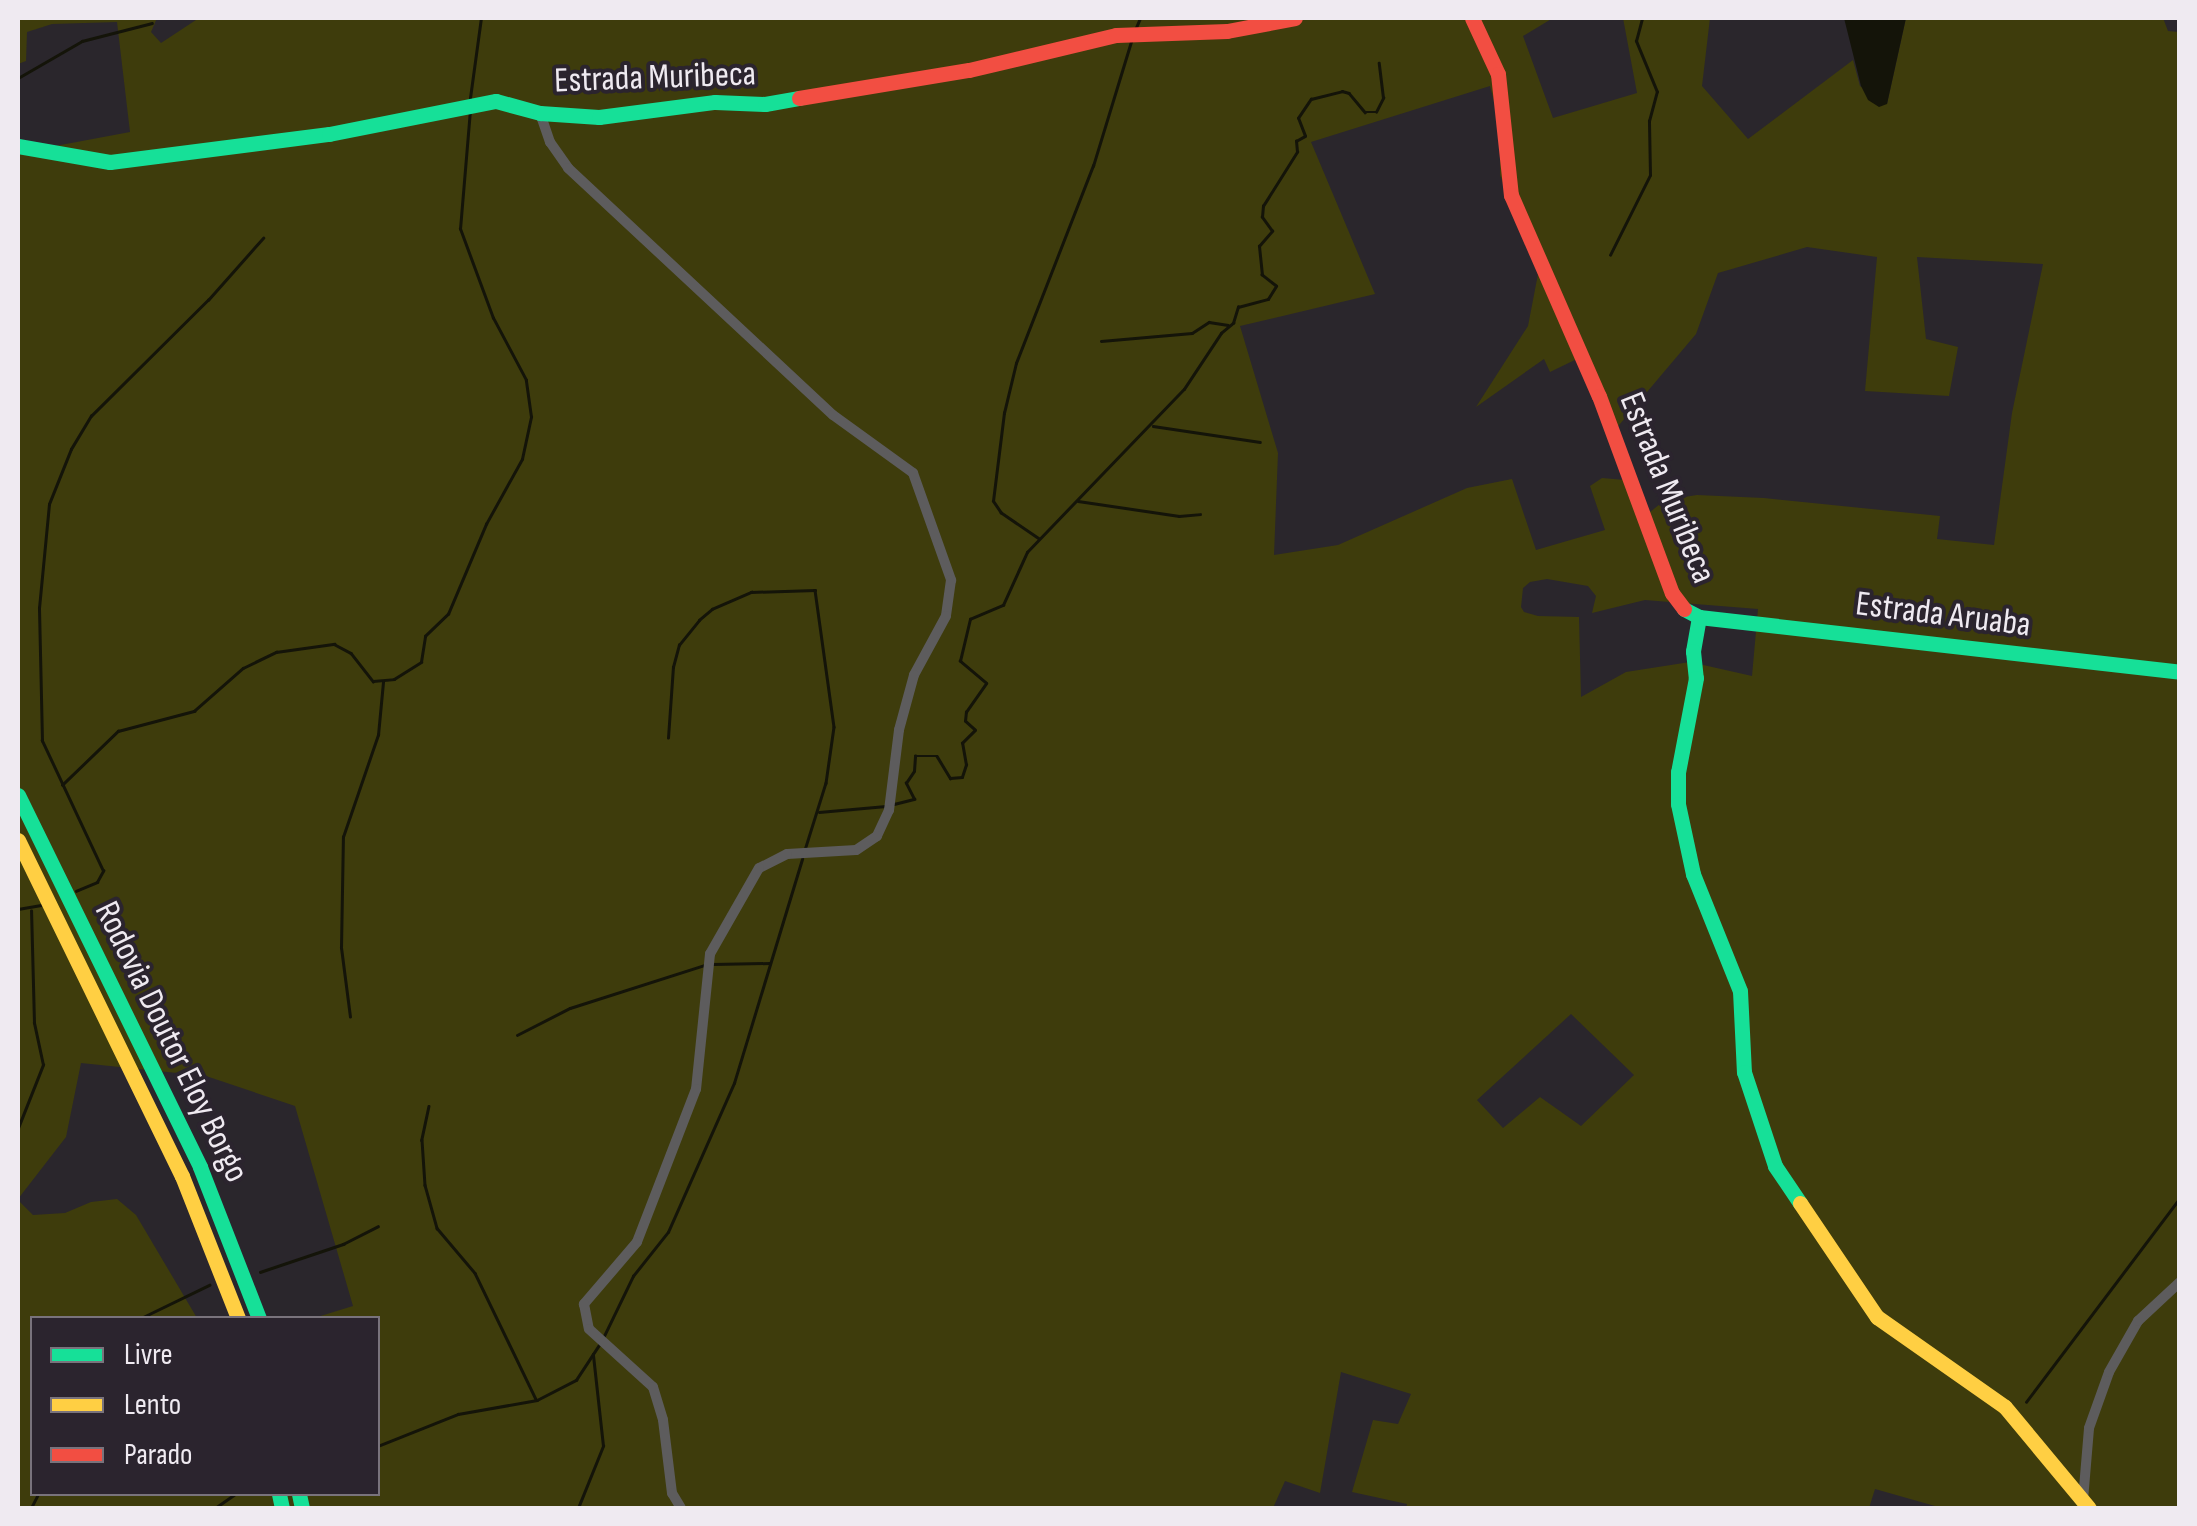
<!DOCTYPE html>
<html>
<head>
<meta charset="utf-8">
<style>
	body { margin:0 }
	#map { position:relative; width:2197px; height:1526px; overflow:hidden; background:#2a262c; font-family:"Sofia Sans Condensed",sans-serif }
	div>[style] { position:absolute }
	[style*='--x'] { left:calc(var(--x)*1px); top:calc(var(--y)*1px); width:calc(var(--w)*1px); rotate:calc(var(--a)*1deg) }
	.green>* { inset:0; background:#3e3c0c }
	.water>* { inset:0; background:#141409 }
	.stream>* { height:2.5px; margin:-1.25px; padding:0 1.25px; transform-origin:1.25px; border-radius:1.25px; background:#141409 }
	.street>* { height:10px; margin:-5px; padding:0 5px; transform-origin:5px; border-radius:5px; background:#5d5c5d }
	.fast>* { height:15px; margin:-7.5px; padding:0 7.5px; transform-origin:7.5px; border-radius:7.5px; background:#16e098 }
	.slow>* { height:15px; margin:-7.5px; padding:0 7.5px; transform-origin:7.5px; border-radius:7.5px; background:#ffcf43 }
	.jam>* { height:15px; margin:-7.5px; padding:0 7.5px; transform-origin:7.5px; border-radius:7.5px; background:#f24e42 }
	span { translate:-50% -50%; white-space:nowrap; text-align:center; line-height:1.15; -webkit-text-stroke:8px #2b242e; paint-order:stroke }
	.street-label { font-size:35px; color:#efeaf1 }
	.frame { position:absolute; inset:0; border:20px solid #efeaf1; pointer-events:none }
	.legend { position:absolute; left:30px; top:1316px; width:350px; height:180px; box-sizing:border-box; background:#2b242e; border:2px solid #79737c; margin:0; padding:12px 18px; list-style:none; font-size:30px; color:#efeaf1 }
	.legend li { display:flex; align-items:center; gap:20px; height:50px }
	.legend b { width:50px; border:2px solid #79737c }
</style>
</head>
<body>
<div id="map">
	<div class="green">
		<div style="clip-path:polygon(evenodd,18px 18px,157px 18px,151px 32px,161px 43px,199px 18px,1553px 18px,1523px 36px,1553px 118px,1637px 93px,1623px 18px,1710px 18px,1702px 86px,1748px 139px,1853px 60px,1860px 86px,1887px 104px,1906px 18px,2163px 18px,2168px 31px,2179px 32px,2179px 1508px,1942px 1508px,1875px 1489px,1869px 1508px,1406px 1508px,1407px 1504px,1352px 1492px,1373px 1420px,1398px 1424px,1411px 1394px,1341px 1372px,1320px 1493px,1285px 1481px,1273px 1508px,18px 1508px,18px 1200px,33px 1215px,65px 1213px,91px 1202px,117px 1199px,136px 1215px,197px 1318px,32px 1318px,32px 1494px,378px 1494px,378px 1318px,314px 1318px,353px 1306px,295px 1106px,206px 1076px,81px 1063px,66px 1137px,18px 1199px,18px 153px,130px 132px,117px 22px,52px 24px,27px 32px,26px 61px,18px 64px,18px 18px,1490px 86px,1500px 124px,1500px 175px,1538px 274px,1528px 326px,1476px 407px,1544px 359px,1550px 372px,1581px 357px,1609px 437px,1696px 334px,1718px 273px,1807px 247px,1877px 257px,1865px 391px,1949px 396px,1958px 347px,1926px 339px,1917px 257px,2043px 264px,2012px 413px,1994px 545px,1937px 539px,1940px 516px,1764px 498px,1697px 495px,1665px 500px,1640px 520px,1625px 480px,1602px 478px,1590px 486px,1605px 530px,1536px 550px,1512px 479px,1467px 488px,1338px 545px,1274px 555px,1278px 453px,1240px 326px,1375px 294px,1311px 142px,1490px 86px,18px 18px,1547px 579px,1588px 586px,1596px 596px,1592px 613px,1645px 600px,1758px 609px,1752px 676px,1690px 662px,1626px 672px,1581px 697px,1579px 617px,1538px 616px,1524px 612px,1521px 607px,1523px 588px,1530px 582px,1547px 579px,18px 18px,1571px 1014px,1634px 1075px,1581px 1126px,1540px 1097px,1503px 1128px,1477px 1100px,1571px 1014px)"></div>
	</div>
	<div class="water">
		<div style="clip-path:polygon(1844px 18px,1906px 18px,1887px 104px,1879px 107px,1868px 100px,1861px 86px)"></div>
	</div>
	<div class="stream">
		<div style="--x:1135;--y:30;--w:13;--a:-67"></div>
		<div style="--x:18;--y:78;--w:74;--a:-30"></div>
		<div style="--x:82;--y:41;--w:72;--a:-14.4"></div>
		<div style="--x:470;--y:98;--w:81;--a:-82.2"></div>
		<div style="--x:1610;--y:255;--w:89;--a:-63.4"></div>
		<div style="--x:1650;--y:175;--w:54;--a:-91.1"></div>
		<div style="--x:1649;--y:121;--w:30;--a:-75"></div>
		<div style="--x:1657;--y:92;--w:55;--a:-112.4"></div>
		<div style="--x:1636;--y:41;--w:24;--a:-75"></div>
		<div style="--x:1101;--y:341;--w:91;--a:-5"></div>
		<div style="--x:1192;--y:333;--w:20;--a:-33"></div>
		<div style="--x:1209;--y:322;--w:19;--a:9"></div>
		<div style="--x:1153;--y:426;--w:108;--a:8.5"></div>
		<div style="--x:1078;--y:501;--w:102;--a:8.4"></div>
		<div style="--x:1179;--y:516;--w:21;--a:-5"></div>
		<div style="--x:1039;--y:539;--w:46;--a:-145.6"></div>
		<div style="--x:1001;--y:513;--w:14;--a:-124"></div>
		<div style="--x:993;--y:501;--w:89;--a:-82.9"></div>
		<div style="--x:1004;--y:413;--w:51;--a:-76.5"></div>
		<div style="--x:1016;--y:363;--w:212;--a:-68.7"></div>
		<div style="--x:1093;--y:166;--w:130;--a:-73"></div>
		<div style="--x:668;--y:738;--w:71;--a:-86"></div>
		<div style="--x:673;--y:667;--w:23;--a:-75"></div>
		<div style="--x:679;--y:645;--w:32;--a:-51"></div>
		<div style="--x:699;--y:620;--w:17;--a:-40"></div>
		<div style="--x:712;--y:609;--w:43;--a:-23.6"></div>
		<div style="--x:751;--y:592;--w:64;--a:-1.8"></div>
		<div style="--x:815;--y:590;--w:138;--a:82.1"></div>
		<div style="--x:834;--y:727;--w:57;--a:98.1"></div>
		<div style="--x:826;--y:783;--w:67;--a:107.4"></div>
		<div style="--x:62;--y:785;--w:78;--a:-44"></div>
		<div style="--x:118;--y:731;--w:79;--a:-14.7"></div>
		<div style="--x:194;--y:711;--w:65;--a:-41.3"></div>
		<div style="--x:243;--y:668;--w:37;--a:-26"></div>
		<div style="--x:276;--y:652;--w:59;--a:-7.9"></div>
		<div style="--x:334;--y:644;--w:19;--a:28"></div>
		<div style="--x:351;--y:653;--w:36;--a:52"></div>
		<div style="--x:373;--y:681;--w:21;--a:-5"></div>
		<div style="--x:394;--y:679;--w:32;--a:-32"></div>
		<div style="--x:421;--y:662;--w:26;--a:-81"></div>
		<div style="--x:425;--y:636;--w:32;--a:-44"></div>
		<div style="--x:448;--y:614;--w:98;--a:-67.1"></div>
		<div style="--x:486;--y:524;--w:74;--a:-61"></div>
		<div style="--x:522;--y:459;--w:43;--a:-77.9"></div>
		<div style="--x:531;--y:417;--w:37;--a:-98"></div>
		<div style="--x:526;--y:380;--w:70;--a:-118"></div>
		<div style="--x:493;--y:318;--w:95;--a:-110.3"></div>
		<div style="--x:460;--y:229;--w:118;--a:-85.2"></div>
		<div style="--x:894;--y:804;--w:21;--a:-14"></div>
		<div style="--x:914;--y:799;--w:18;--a:-117"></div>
		<div style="--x:906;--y:783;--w:14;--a:-56"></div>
		<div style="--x:914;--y:771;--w:15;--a:-86"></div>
		<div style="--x:915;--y:756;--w:22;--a:0"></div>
		<div style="--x:937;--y:756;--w:26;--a:59"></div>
		<div style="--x:950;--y:778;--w:12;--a:-5"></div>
		<div style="--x:962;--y:777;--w:13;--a:-72"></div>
		<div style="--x:966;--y:765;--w:22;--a:-100"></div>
		<div style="--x:962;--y:743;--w:18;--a:-45"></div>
		<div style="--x:975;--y:730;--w:13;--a:-138"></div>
		<div style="--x:965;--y:721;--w:9;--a:-84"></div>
		<div style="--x:966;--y:712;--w:35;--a:-55"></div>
		<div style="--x:986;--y:683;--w:34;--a:-140"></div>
		<div style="--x:960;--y:661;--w:43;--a:-76.6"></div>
		<div style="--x:970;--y:619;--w:36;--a:-23"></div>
		<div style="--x:1003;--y:605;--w:58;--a:-65.6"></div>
		<div style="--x:1027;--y:552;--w:226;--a:-46.1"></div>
		<div style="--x:1184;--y:389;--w:67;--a:-56.5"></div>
		<div style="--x:1221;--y:333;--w:16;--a:-40"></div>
		<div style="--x:1233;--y:323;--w:17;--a:-73"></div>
		<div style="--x:1238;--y:307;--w:31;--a:-15"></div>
		<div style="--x:1268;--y:299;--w:15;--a:-58"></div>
		<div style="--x:1276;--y:286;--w:18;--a:-142"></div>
		<div style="--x:1262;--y:275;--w:29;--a:-96"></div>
		<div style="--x:1259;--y:246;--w:20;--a:-49"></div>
		<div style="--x:1272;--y:231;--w:17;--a:-126"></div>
		<div style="--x:1262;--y:217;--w:11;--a:-85"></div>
		<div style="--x:1263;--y:206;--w:64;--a:-57.8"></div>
		<div style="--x:1297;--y:152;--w:11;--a:-95"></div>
		<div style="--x:1296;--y:141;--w:10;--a:-29"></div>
		<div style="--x:1305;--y:136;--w:19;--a:-111"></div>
		<div style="--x:1298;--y:118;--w:23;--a:-56"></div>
		<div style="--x:1311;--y:99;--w:32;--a:-14"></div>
		<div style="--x:1342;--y:91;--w:7;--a:16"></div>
		<div style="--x:1349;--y:93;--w:25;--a:50"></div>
		<div style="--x:1365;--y:112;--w:11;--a:0"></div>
		<div style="--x:1376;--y:112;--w:16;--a:-63"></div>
		<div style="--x:1383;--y:98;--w:35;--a:-97"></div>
		<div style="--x:819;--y:812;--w:67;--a:-5.1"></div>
		<div style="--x:76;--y:891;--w:23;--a:-23"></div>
		<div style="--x:97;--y:882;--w:13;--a:-61"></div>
		<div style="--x:103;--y:871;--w:144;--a:-115.1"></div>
		<div style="--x:42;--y:741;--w:133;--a:-91.3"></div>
		<div style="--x:39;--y:608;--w:104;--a:-84.5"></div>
		<div style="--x:49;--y:504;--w:59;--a:-68.2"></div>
		<div style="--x:71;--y:449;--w:39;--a:-59"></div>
		<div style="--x:91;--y:416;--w:165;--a:-44.8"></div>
		<div style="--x:208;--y:300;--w:83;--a:-48.4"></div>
		<div style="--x:18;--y:909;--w:23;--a:-10"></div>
		<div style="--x:713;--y:964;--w:57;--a:-1"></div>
		<div style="--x:350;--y:1017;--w:70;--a:-97.4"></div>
		<div style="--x:341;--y:948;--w:111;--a:-89"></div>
		<div style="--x:343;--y:837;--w:108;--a:-71.1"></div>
		<div style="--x:378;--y:735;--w:53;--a:-84.6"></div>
		<div style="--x:517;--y:1035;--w:59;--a:-27"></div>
		<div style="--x:570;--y:1008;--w:142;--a:-17.7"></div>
		<div style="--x:429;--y:1106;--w:35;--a:102"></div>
		<div style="--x:422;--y:1140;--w:45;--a:86.2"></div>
		<div style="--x:425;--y:1185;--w:45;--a:74.4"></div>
		<div style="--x:437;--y:1228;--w:59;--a:49.8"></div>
		<div style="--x:475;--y:1273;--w:140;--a:64.2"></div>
		<div style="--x:18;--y:1128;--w:68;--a:-68.4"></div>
		<div style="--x:43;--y:1065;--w:43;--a:-102.1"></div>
		<div style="--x:34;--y:1023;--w:112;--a:-91.5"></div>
		<div style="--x:260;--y:1272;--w:88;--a:-18.6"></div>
		<div style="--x:343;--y:1244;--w:39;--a:-27"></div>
		<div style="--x:141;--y:1318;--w:76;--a:-25.9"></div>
		<div style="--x:603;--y:1338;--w:69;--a:-64.2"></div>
		<div style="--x:633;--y:1276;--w:56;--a:-51.5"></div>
		<div style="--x:668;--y:1232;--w:163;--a:-66.1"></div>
		<div style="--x:734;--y:1083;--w:234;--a:-73.1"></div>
		<div style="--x:2026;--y:1402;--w:256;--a:-53"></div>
		<div style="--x:378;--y:1446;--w:86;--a:-21.8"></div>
		<div style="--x:458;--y:1414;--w:80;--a:-10"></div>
		<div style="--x:537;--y:1400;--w:44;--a:-27.1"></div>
		<div style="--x:576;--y:1380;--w:42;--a:-56.7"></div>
		<div style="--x:31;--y:1508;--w:16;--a:-63"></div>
		<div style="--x:215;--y:1508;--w:24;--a:-35"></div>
		<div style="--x:578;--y:1508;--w:67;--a:-68"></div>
		<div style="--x:603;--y:1446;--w:92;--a:-96.3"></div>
	</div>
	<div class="street">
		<div style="--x:540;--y:113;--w:31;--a:71"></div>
		<div style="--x:550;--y:142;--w:32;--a:55"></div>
		<div style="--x:568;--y:168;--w:362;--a:43"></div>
		<div style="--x:833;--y:415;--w:99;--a:35.9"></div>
		<div style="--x:913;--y:473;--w:114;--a:70.4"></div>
		<div style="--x:951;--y:580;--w:36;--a:98"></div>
		<div style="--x:946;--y:616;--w:67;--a:118.5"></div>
		<div style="--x:914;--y:675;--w:57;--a:105.3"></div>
		<div style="--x:899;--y:730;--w:81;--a:97.1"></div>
		<div style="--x:889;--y:810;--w:29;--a:115"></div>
		<div style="--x:877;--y:836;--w:25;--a:146"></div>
		<div style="--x:856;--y:850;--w:69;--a:176.7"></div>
		<div style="--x:787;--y:854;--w:31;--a:153"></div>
		<div style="--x:759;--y:868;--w:99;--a:119.7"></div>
		<div style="--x:710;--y:954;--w:136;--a:95.9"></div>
		<div style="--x:696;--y:1089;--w:164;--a:111.1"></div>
		<div style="--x:637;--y:1242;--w:82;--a:130.5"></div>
		<div style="--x:584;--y:1304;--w:25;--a:79"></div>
		<div style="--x:589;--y:1329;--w:86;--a:42.2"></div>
		<div style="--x:653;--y:1387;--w:34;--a:73"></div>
		<div style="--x:663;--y:1420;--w:74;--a:83"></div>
		<div style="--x:672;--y:1493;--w:17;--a:59"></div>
		<div style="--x:2083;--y:1500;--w:72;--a:-85.2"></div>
		<div style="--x:2089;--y:1428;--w:59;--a:-70.3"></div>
		<div style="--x:2109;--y:1372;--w:59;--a:-60.4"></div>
		<div style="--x:2138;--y:1321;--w:57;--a:-42.9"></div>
	</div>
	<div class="fast">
		<div style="--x:18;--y:146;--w:93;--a:9.9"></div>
		<div style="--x:110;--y:162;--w:221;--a:-7.3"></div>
		<div style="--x:329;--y:134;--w:170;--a:-11.2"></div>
		<div style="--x:496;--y:101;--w:46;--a:15.3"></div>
		<div style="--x:540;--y:113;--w:59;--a:3.9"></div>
		<div style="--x:599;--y:117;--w:117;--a:-7.4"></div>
		<div style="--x:715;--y:102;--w:50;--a:2.3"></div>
		<div style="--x:765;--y:104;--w:35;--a:-10"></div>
		<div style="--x:1684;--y:609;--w:17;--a:28"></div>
		<div style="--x:1699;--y:617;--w:484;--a:6.5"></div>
		<div style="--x:1699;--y:617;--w:35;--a:100"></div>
		<div style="--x:1693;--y:651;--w:27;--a:84"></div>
		<div style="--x:1696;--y:678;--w:96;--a:100.8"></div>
		<div style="--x:1678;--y:772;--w:32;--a:90"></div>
		<div style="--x:1678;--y:804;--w:72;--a:77.9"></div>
		<div style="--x:1693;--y:874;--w:126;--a:68.1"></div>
		<div style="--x:1740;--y:991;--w:81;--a:87.2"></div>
		<div style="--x:1744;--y:1072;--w:99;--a:71.7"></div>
		<div style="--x:1775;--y:1166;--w:45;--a:56"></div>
		<div style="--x:18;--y:795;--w:414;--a:63.9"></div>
		<div style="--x:200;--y:1167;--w:162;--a:68.7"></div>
		<div style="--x:279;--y:1494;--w:14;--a:78"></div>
		<div style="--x:299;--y:1494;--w:14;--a:78"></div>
	</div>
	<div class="slow">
		<div style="--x:18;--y:840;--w:374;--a:64"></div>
		<div style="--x:182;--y:1176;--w:153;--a:68.5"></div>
		<div style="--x:1800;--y:1203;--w:138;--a:56"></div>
		<div style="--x:1877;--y:1317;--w:156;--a:35.1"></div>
		<div style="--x:2005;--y:1407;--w:131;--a:50.3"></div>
	</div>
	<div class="jam">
		<div style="--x:1472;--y:18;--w:62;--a:65.1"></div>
		<div style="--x:1498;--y:74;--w:122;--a:83.9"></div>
		<div style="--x:1511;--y:195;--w:219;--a:66.4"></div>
		<div style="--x:1599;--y:396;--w:210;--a:69.7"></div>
		<div style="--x:1672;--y:593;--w:20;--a:53"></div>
		<div style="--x:799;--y:98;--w:172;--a:-9.4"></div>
		<div style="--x:969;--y:70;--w:151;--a:-13.4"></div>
		<div style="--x:1116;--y:35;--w:111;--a:-2.1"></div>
		<div style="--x:1227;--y:31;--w:69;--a:-10.8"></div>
	</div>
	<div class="street-label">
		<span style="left:655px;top:78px;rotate:-2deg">Estrada Muribeca</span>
		<span style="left:1667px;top:488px;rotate:68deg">Estrada Muribeca</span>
		<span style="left:1943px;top:615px;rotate:7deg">Estrada Aruaba</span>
		<span style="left:171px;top:1042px;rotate:64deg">Rodovia Doutor Eloy Borgo</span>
	</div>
	<div class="frame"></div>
	<ul class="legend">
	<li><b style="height:12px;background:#16e098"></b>Livre</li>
	<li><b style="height:12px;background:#ffcf43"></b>Lento</li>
	<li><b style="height:12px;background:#f24e42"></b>Parado</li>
	</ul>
</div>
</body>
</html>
